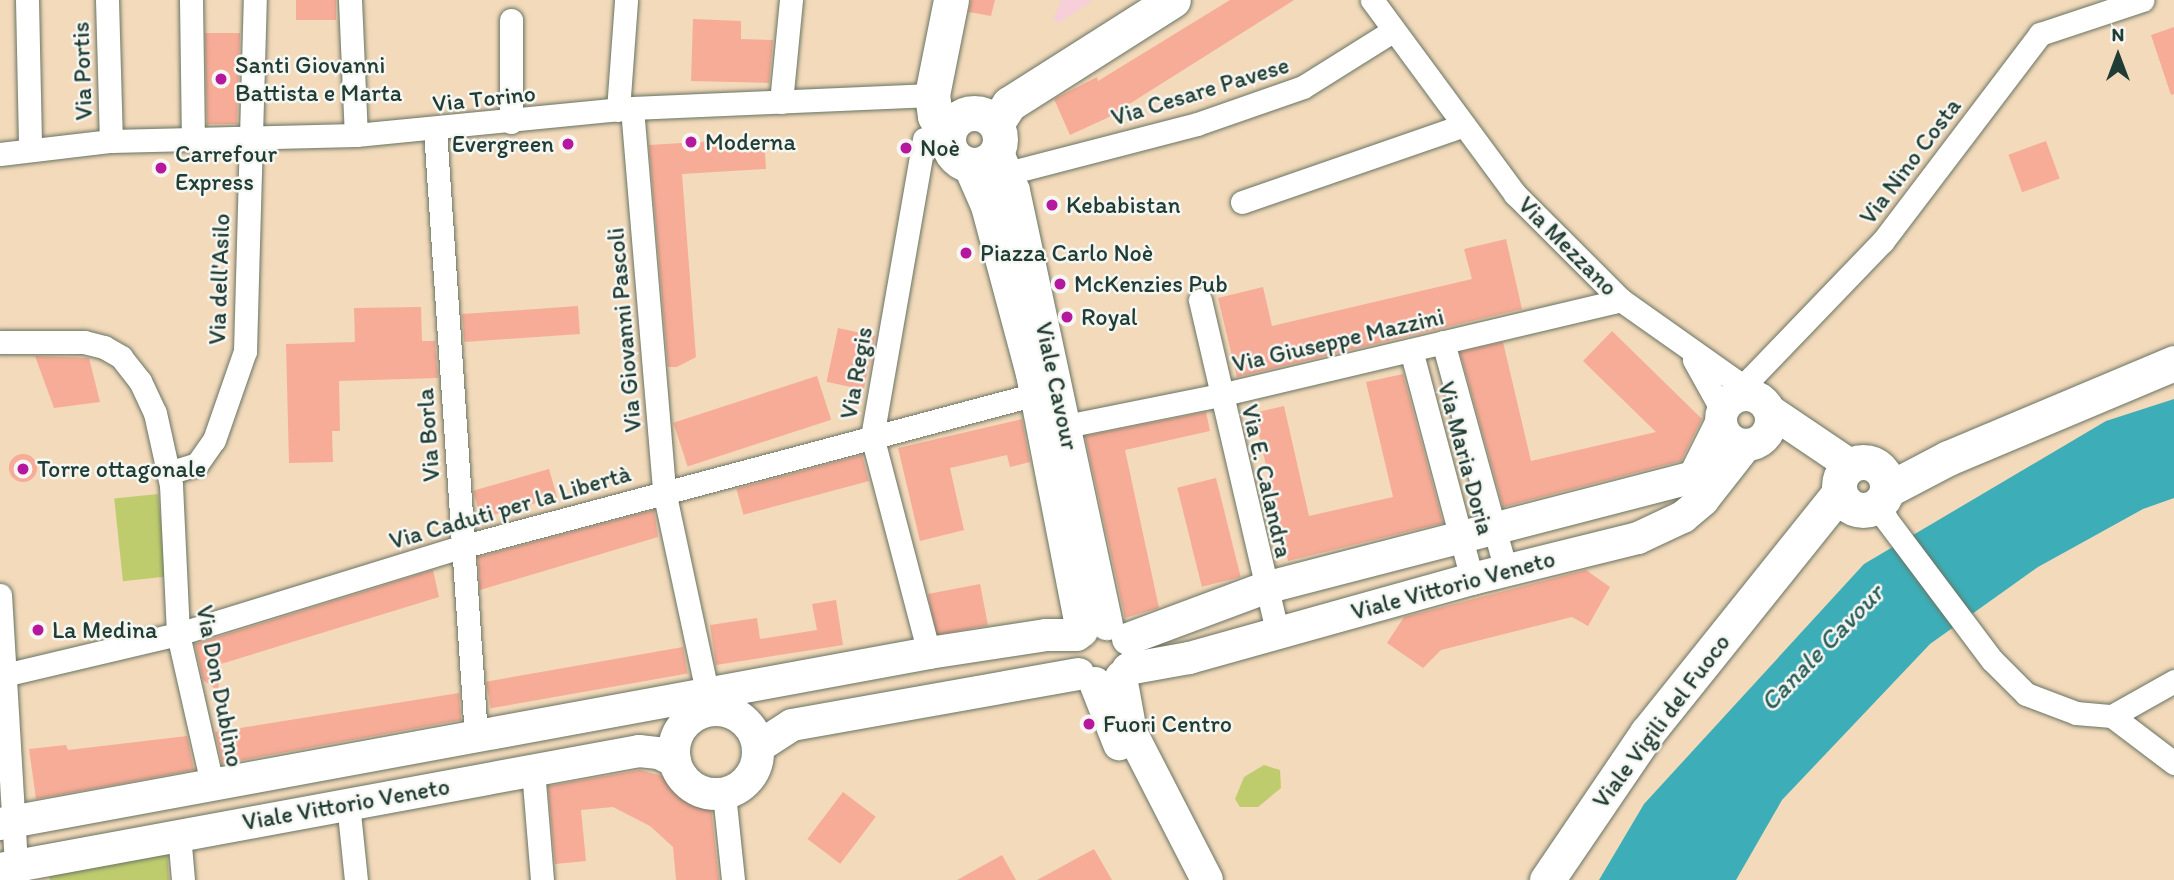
<!DOCTYPE html>
<html>
<head>
<meta charset="utf-8">
<style>
	body { margin:0 }
	#map { position:relative; width:2174px; height:880px; overflow:hidden; background:#f3dabb; font-family:Itim,sans-serif }
	div>[style] { position:absolute }
	[style*='--x'] { left:calc(var(--x)*1px); top:calc(var(--y)*1px); width:calc(var(--w)*1px); rotate:calc(var(--a)*1deg) }
	.built>* { inset:0; background:#f6cfd8 }
	.green>* { inset:0; background:#bfcc6e; transform-origin:0 0 }
	.water>* { inset:0; background:#3daeb7 }
	.building>* { inset:0; background:#f7ac97; transform-origin:0 0 }
	.round { border-radius:50% }
	.roads { filter:drop-shadow(0 0 2px #697463) drop-shadow(0 0 2px #697463) }
	.street>* { height:23px; margin:-11.5px; padding:0 11.5px; transform-origin:11.5px; border-radius:11.5px; background:#fff }
	.secondary>* { height:32px; margin:-16px; padding:0 16px; transform-origin:16px; border-radius:16px; background:#fff }
	.secondary>.ring { margin:-16px; padding:0; box-sizing:content-box; background:none; border:32px solid #fff; border-radius:50% }
	.primary>* { height:35px; margin:-17.5px; padding:0 17.5px; transform-origin:17.5px; border-radius:17.5px; background:#fff }
	.primary>.ring { margin:-17.5px; padding:0; box-sizing:content-box; background:none; border:35px solid #fff; border-radius:50% }
	.dots>* { width:19px; height:19px; translate:-50% -50%; box-sizing:border-box; border:4px solid #f6f6f2; border-radius:50% }
	span { translate:-50% -50%; white-space:nowrap; text-align:center; line-height:1.15; -webkit-text-stroke:5px #f6f6f2; paint-order:stroke }
	.poi-label { font-size:24px; color:#1f3d34 }
	.left { translate:0 -50%; text-align:left }
	.right { translate:-100% -50%; text-align:right }
	.street-label { font-size:24px; color:#1f3d34 }
	.water-label { font-size:26px; color:#285f5b; font-style:italic }
	.north { position:absolute; left:2083px; top:21px; width:70px; height:70px; -webkit-text-stroke:5px #f6f6f2; paint-order:stroke; rotate:0deg; font-size:19px; font-weight:700; line-height:28px; text-align:center; color:#1f3d34 }
	.north::after { content:''; display:block; margin:auto; width:24px; height:32px; background:#1f3d34; clip-path:polygon(50% 0,100% 100%,50% 72%,0 100%) }
</style>
</head>
<body>
<div id="map">
	<div class="built">
		<div style="clip-path:polygon(1061px 0,1094px 0,1059px 23px,1053px 20px)"></div>
	</div>
	<div class="green">
		<div style="left:158px;top:494px;width:83px;height:44px;rotate:84deg"></div>
		<div style="clip-path:polygon(1264px 765px,1280px 770px,1281px 788px,1258px 807px,1240px 807px,1235px 799px,1244px 777px)"></div>
		<div style="clip-path:polygon(166px 838px,169px 880px,50px 880px,48px 863px)"></div>
	</div>
	<div class="water">
		<div style="clip-path:polygon(2174px 399px,2174px 498px,2143px 509px,2038px 567px,1930px 644px,1782px 800px,1736px 880px,1599px 880px,1644px 804px,1864px 564px,2106px 421px)"></div>
	</div>
	<div class="building">
		<div style="left:296px;top:0;width:40px;height:20px"></div>
		<div style="clip-path:polygon(971px 0,995px 0,991px 16px,969px 12px)"></div>
		<div style="clip-path:polygon(1230px 0,1294px 0,1107px 118px,1070px 135px,1054px 99px,1097px 77px,1098px 81px)"></div>
		<div style="clip-path:polygon(693px 19px,741px 21px,741px 39px,773px 40px,769px 83px,691px 81px)"></div>
		<div style="clip-path:polygon(2174px 27px,2174px 94px,2171px 95px,2151px 35px)"></div>
		<div style="clip-path:polygon(205px 33px,240px 33px,237px 124px,207px 124px)"></div>
		<div style="clip-path:polygon(764px 138px,766px 169px,682px 174px,696px 357px,677px 367px,668px 367px,649px 145px)"></div>
		<div style="left:2046px;top:141px;width:40px;height:40px;rotate:70deg"></div>
		<div style="clip-path:polygon(1506px 239px,1522px 309px,1237px 377px,1218px 298px,1263px 287px,1272px 326px,1472px 279px,1464px 249px)"></div>
		<div style="left:578px;top:306px;width:28px;height:116px;rotate:86deg"></div>
		<div style="clip-path:polygon(421px 307px,422px 341px,435px 341px,438px 378px,339px 381px,340px 431px,332px 431px,333px 462px,289px 463px,286px 344px,355px 342px,354px 308px)"></div>
		<div style="left:838px;top:328px;width:38px;height:55px;rotate:12deg"></div>
		<div style="clip-path:polygon(1612px 331px,1702px 419px,1681px 461px,1503px 507px,1460px 352px,1503px 342px,1531px 461px,1656px 432px,1583px 361px)"></div>
		<div style="clip-path:polygon(35px 356px,89px 358px,100px 402px,54px 408px)"></div>
		<div style="clip-path:polygon(1403px 374px,1443px 523px,1288px 561px,1254px 413px,1284px 406px,1309px 516px,1393px 497px,1366px 382px)"></div>
		<div style="left:817px;top:376px;width:46px;height:151px;rotate:72deg"></div>
		<div style="clip-path:polygon(1206px 412px,1210px 431px,1125px 450px,1159px 608px,1125px 618px,1085px 436px)"></div>
		<div style="clip-path:polygon(1022px 419px,1030px 462px,1010px 467px,1007px 455px,950px 468px,964px 530px,920px 541px,898px 448px)"></div>
		<div class="round" style="left:9px;top:454px;width:28px;height:28px"></div>
		<div style="left:862px;top:455px;width:27px;height:130px;rotate:75deg"></div>
		<div style="left:549px;top:469px;width:29px;height:79px;rotate:74deg"></div>
		<div style="left:1216px;top:478px;width:102px;height:40px;rotate:76deg"></div>
		<div style="clip-path:polygon(654px 510px,658px 537px,480px 590px,478px 557px)"></div>
		<div style="clip-path:polygon(433px 570px,439px 597px,221px 664px,218px 691px,203px 680px,195px 644px)"></div>
		<div style="clip-path:polygon(1586px 570px,1610px 587px,1588px 626px,1572px 617px,1441px 650px,1423px 668px,1387px 643px,1404px 617px)"></div>
		<div style="left:980px;top:584px;width:42px;height:53px;rotate:79deg"></div>
		<div style="clip-path:polygon(836px 600px,843px 645px,716px 665px,710px 625px,757px 618px,760px 639px,817px 630px,812px 604px)"></div>
		<div style="left:683px;top:647px;width:27px;height:200px;rotate:80deg"></div>
		<div style="clip-path:polygon(459px 693px,461px 720px,222px 764px,215px 732px)"></div>
		<div style="clip-path:polygon(187px 736px,194px 770px,36px 799px,29px 749px,66px 745px,68px 750px)"></div>
		<div style="clip-path:polygon(640px 770px,670px 778px,711px 807px,719px 880px,676px 880px,673px 847px,650px 826px,613px 807px,581px 810px,586px 861px,555px 864px,548px 786px)"></div>
		<div style="left:843px;top:792px;width:41px;height:59px;rotate:37deg"></div>
		<div style="clip-path:polygon(1094px 849px,1112px 880px,1037px 880px)"></div>
		<div style="clip-path:polygon(1002px 855px,1016px 880px,957px 880px)"></div>
	</div>
	<div class="roads">
		<div class="street">
			<div style="--x:27;--y:0;--w:148;--a:88.8"></div>
			<div style="--x:107;--y:0;--w:141;--a:88.4"></div>
			<div style="--x:191;--y:0;--w:140;--a:89.2"></div>
			<div style="--x:350;--y:0;--w:135;--a:87.5"></div>
			<div style="--x:1372;--y:0;--w:241;--a:53.6"></div>
			<div style="--x:1515;--y:194;--w:150;--a:45"></div>
			<div style="--x:1621;--y:300;--w:141;--a:35.2"></div>
			<div style="--x:1736;--y:381;--w:17;--a:57"></div>
			<div style="--x:781;--y:102;--w:102;--a:-84.4"></div>
			<div style="--x:632;--y:108;--w:384;--a:85.2"></div>
			<div style="--x:664;--y:491;--w:225;--a:77.9"></div>
			<div style="--x:618;--y:110;--w:110;--a:-85.8"></div>
			<div style="--x:511;--y:122;--w:102;--a:-90"></div>
			<div style="--x:435;--y:130;--w:607;--a:86.13"></div>
			<div style="--x:924;--y:139;--w:302;--a:99.9"></div>
			<div style="--x:872;--y:436;--w:224;--a:75.3"></div>
			<div style="--x:0;--y:154;--w:112;--a:-6.7"></div>
			<div style="--x:111;--y:141;--w:245;--a:-1.4"></div>
			<div style="--x:356;--y:135;--w:277;--a:-5.6"></div>
			<div style="--x:632;--y:108;--w:300;--a:-2.5"></div>
			<div style="--x:1008;--y:173;--w:195;--a:-14.5"></div>
			<div style="--x:1197;--y:124;--w:112;--a:-19.2"></div>
			<div style="--x:1303;--y:87;--w:107;--a:-32.1"></div>
			<div style="--x:1242;--y:202;--w:235;--a:-19.1"></div>
			<div style="--x:1200;--y:300;--w:341;--a:76.9"></div>
			<div style="--x:0;--y:342;--w:84;--a:0"></div>
			<div style="--x:84;--y:342;--w:21;--a:14"></div>
			<div style="--x:104;--y:347;--w:20;--a:30"></div>
			<div style="--x:121;--y:357;--w:31;--a:52"></div>
			<div style="--x:140;--y:381;--w:35;--a:65"></div>
			<div style="--x:155;--y:413;--w:74;--a:77.5"></div>
			<div style="--x:171;--y:485;--w:149;--a:87.3"></div>
			<div style="--x:178;--y:634;--w:154;--a:77.2"></div>
			<div style="--x:1443;--y:342;--w:237;--a:74.6"></div>
			<div style="--x:1411;--y:350;--w:237;--a:75.1"></div>
			<div style="--x:1694;--y:360;--w:60;--a:60.9"></div>
			<div style="--x:1745;--y:395;--w:19;--a:-69"></div>
			<div style="--x:1752;--y:377;--w:189;--a:-46.1"></div>
			<div style="--x:1883;--y:241;--w:260;--a:-52.8"></div>
			<div style="--x:2040;--y:34;--w:108;--a:-18.4"></div>
			<div style="--x:1066;--y:426;--w:157;--a:-11.4"></div>
			<div style="--x:1220;--y:395;--w:412;--a:-13.3"></div>
			<div style="--x:168;--y:473;--w:30;--a:-17"></div>
			<div style="--x:197;--y:464;--w:29;--a:-55"></div>
			<div style="--x:214;--y:440;--w:94;--a:-70.8"></div>
			<div style="--x:245;--y:351;--w:351;--a:-88.4"></div>
			<div style="--x:1880;--y:503;--w:17;--a:69"></div>
			<div style="--x:1886;--y:519;--w:176;--a:53.1"></div>
			<div style="--x:1992;--y:660;--w:48;--a:45"></div>
			<div style="--x:2026;--y:694;--w:53;--a:20.8"></div>
			<div style="--x:2076;--y:713;--w:36;--a:5"></div>
			<div style="--x:2112;--y:716;--w:71;--a:-29.4"></div>
			<div style="--x:0;--y:595;--w:286;--a:86.6"></div>
			<div style="--x:0;--y:676;--w:183;--a:-13.3"></div>
			<div style="--x:178;--y:634;--w:296;--a:-17.1"></div>
			<div style="--x:461;--y:547;--w:595;--a:-14.9"></div>
			<div style="--x:2112;--y:716;--w:78;--a:37.2"></div>
			<div style="--x:533;--y:770;--w:110;--a:85.3"></div>
			<div style="--x:724;--y:794;--w:86;--a:84"></div>
			<div style="--x:348;--y:803;--w:77;--a:84.1"></div>
			<div style="--x:179;--y:834;--w:46;--a:85"></div>
		</div>
		<div class="secondary">
			<div style="--x:997;--y:151;--w:43;--a:67"></div>
			<div style="--x:1014;--y:191;--w:443;--a:77.9"></div>
			<div style="--x:969;--y:165;--w:45;--a:66.3"></div>
			<div style="--x:987;--y:206;--w:174;--a:75"></div>
			<div style="--x:1032;--y:374;--w:262;--a:79"></div>
			<div class="ring" style="left:1721px;top:395px;width:18px;height:18px"></div>
			<div style="--x:1770;--y:411;--w:97;--a:34"></div>
			<div style="--x:1128;--y:639;--w:146;--a:-20.4"></div>
			<div style="--x:1265;--y:588;--w:443;--a:-14.5"></div>
			<div style="--x:1694;--y:477;--w:60;--a:-63.4"></div>
			<div style="--x:1128;--y:669;--w:62;--a:-10.2"></div>
			<div style="--x:1189;--y:658;--w:294;--a:-15.6"></div>
			<div style="--x:1472;--y:579;--w:171;--a:-13.9"></div>
			<div style="--x:1638;--y:538;--w:50;--a:-25"></div>
			<div style="--x:1683;--y:517;--w:26;--a:-40"></div>
			<div style="--x:1703;--y:500;--w:70;--a:-52"></div>
			<div style="--x:1121;--y:677;--w:56;--a:79.7"></div>
			<div style="--x:1131;--y:732;--w:166;--a:62.8"></div>
			<div style="--x:1095;--y:683;--w:66;--a:68.5"></div>
			<div class="ring" style="left:674px;top:710px;width:52px;height:52px"></div>
			<div style="--x:758;--y:747;--w:40;--a:-32.9"></div>
			<div style="--x:792;--y:725;--w:291;--a:-10.1"></div>
			<div style="--x:0;--y:824;--w:945;--a:-10.43"></div>
			<div style="--x:929;--y:653;--w:118;--a:-8.7"></div>
			<div style="--x:1046;--y:635;--w:31;--a:0"></div>
			<div style="--x:0;--y:869;--w:650;--a:-10.46"></div>
			<div style="--x:639;--y:751;--w:20;--a:6"></div>
			<div style="--x:659;--y:753;--w:18;--a:27"></div>
		</div>
		<div class="primary">
			<div class="ring" style="left:948px;top:113px;width:17px;height:17px"></div>
			<div style="--x:996;--y:124;--w:24;--a:-57"></div>
			<div style="--x:1009;--y:104;--w:194;--a:-32.4"></div>
			<div style="--x:947;--y:137;--w:24;--a:-120"></div>
			<div style="--x:935;--y:116;--w:21;--a:-98"></div>
			<div style="--x:932;--y:95;--w:97;--a:-78.7"></div>
			<div class="ring" style="left:1839px;top:462px;width:13px;height:13px"></div>
			<div style="--x:1887;--y:490;--w:69;--a:-27.7"></div>
			<div style="--x:1948;--y:458;--w:245;--a:-22.8"></div>
			<div style="--x:1547;--y:880;--w:178;--a:-55.8"></div>
			<div style="--x:1647;--y:733;--w:307;--a:-51.3"></div>
		</div>
	</div>
	<div class="dots">
		<div style="left:221px;top:79px;background:#b5179e"></div>
		<div style="left:691px;top:142px;background:#b5179e"></div>
		<div style="left:568px;top:144px;background:#b5179e"></div>
		<div style="left:906px;top:148px;background:#b5179e"></div>
		<div style="left:161px;top:168px;background:#b5179e"></div>
		<div style="left:1052px;top:205px;background:#b5179e"></div>
		<div style="left:966px;top:253px;background:#b5179e"></div>
		<div style="left:1060px;top:284px;background:#b5179e"></div>
		<div style="left:1067px;top:317px;background:#b5179e"></div>
		<div style="left:23px;top:469px;background:#b5179e"></div>
		<div style="left:38px;top:630px;background:#b5179e"></div>
		<div style="left:1089px;top:724px;background:#b5179e"></div>
	</div>
	<div class="poi-label">
		<span class="left" style="left:235px;top:79px">Santi Giovanni<br>Battista e Marta</span>
		<span class="left" style="left:705px;top:142px">Moderna</span>
		<span class="right" style="left:554px;top:144px">Evergreen</span>
		<span class="left" style="left:920px;top:148px">Noè</span>
		<span class="left" style="left:175px;top:168px">Carrefour<br>Express</span>
		<span class="left" style="left:1066px;top:205px">Kebabistan</span>
		<span class="left" style="left:980px;top:253px">Piazza Carlo Noè</span>
		<span class="left" style="left:1074px;top:284px">McKenzies Pub</span>
		<span class="left" style="left:1081px;top:317px">Royal</span>
		<span class="left" style="left:37px;top:469px">Torre ottagonale</span>
		<span class="left" style="left:52px;top:630px">La Medina</span>
		<span class="left" style="left:1103px;top:724px">Fuori Centro</span>
	</div>
	<div class="street-label">
		<span style="left:82px;top:71px;rotate:-92deg">Via Portis</span>
		<span style="left:1200px;top:91px;rotate:-17deg">Via Cesare Pavese</span>
		<span style="left:484px;top:98px;rotate:-6deg">Via Torino</span>
		<span style="left:1910px;top:161px;rotate:-53deg">Via Nino Costa</span>
		<span style="left:1568px;top:246px;rotate:45deg">Via Mezzano</span>
		<span style="left:219px;top:279px;rotate:-88deg">Via dell'Asilo</span>
		<span style="left:624px;top:330px;rotate:-95deg">Via Giovanni Pascoli</span>
		<span style="left:1338px;top:340px;rotate:-13deg">Via Giuseppe Mazzini</span>
		<span style="left:856px;top:373px;rotate:-80deg">Via Regis</span>
		<span style="left:1057px;top:386px;rotate:78deg">Viale Cavour</span>
		<span style="left:428px;top:435px;rotate:-94deg">Via Borla</span>
		<span style="left:1466px;top:458px;rotate:75deg">Via Maria Doria</span>
		<span style="left:1267px;top:481px;rotate:77deg">Via E. Calandra</span>
		<span style="left:510px;top:507px;rotate:-16deg">Via Caduti per la Libertà</span>
		<span style="left:1453px;top:585px;rotate:-15deg">Viale Vittorio Veneto</span>
		<span style="left:220px;top:686px;rotate:79deg">Via Don Dublino</span>
		<span style="left:1661px;top:721px;rotate:-53deg">Viale Vigili del Fuoco</span>
		<span style="left:346px;top:804px;rotate:-10deg">Viale Vittorio Veneto</span>
	</div>
	<div class="water-label">
		<span style="left:1822px;top:648px;rotate:-46deg">Canale Cavour</span>
	</div>
	<div class="north">N</div>
</div>
</body>
</html>
